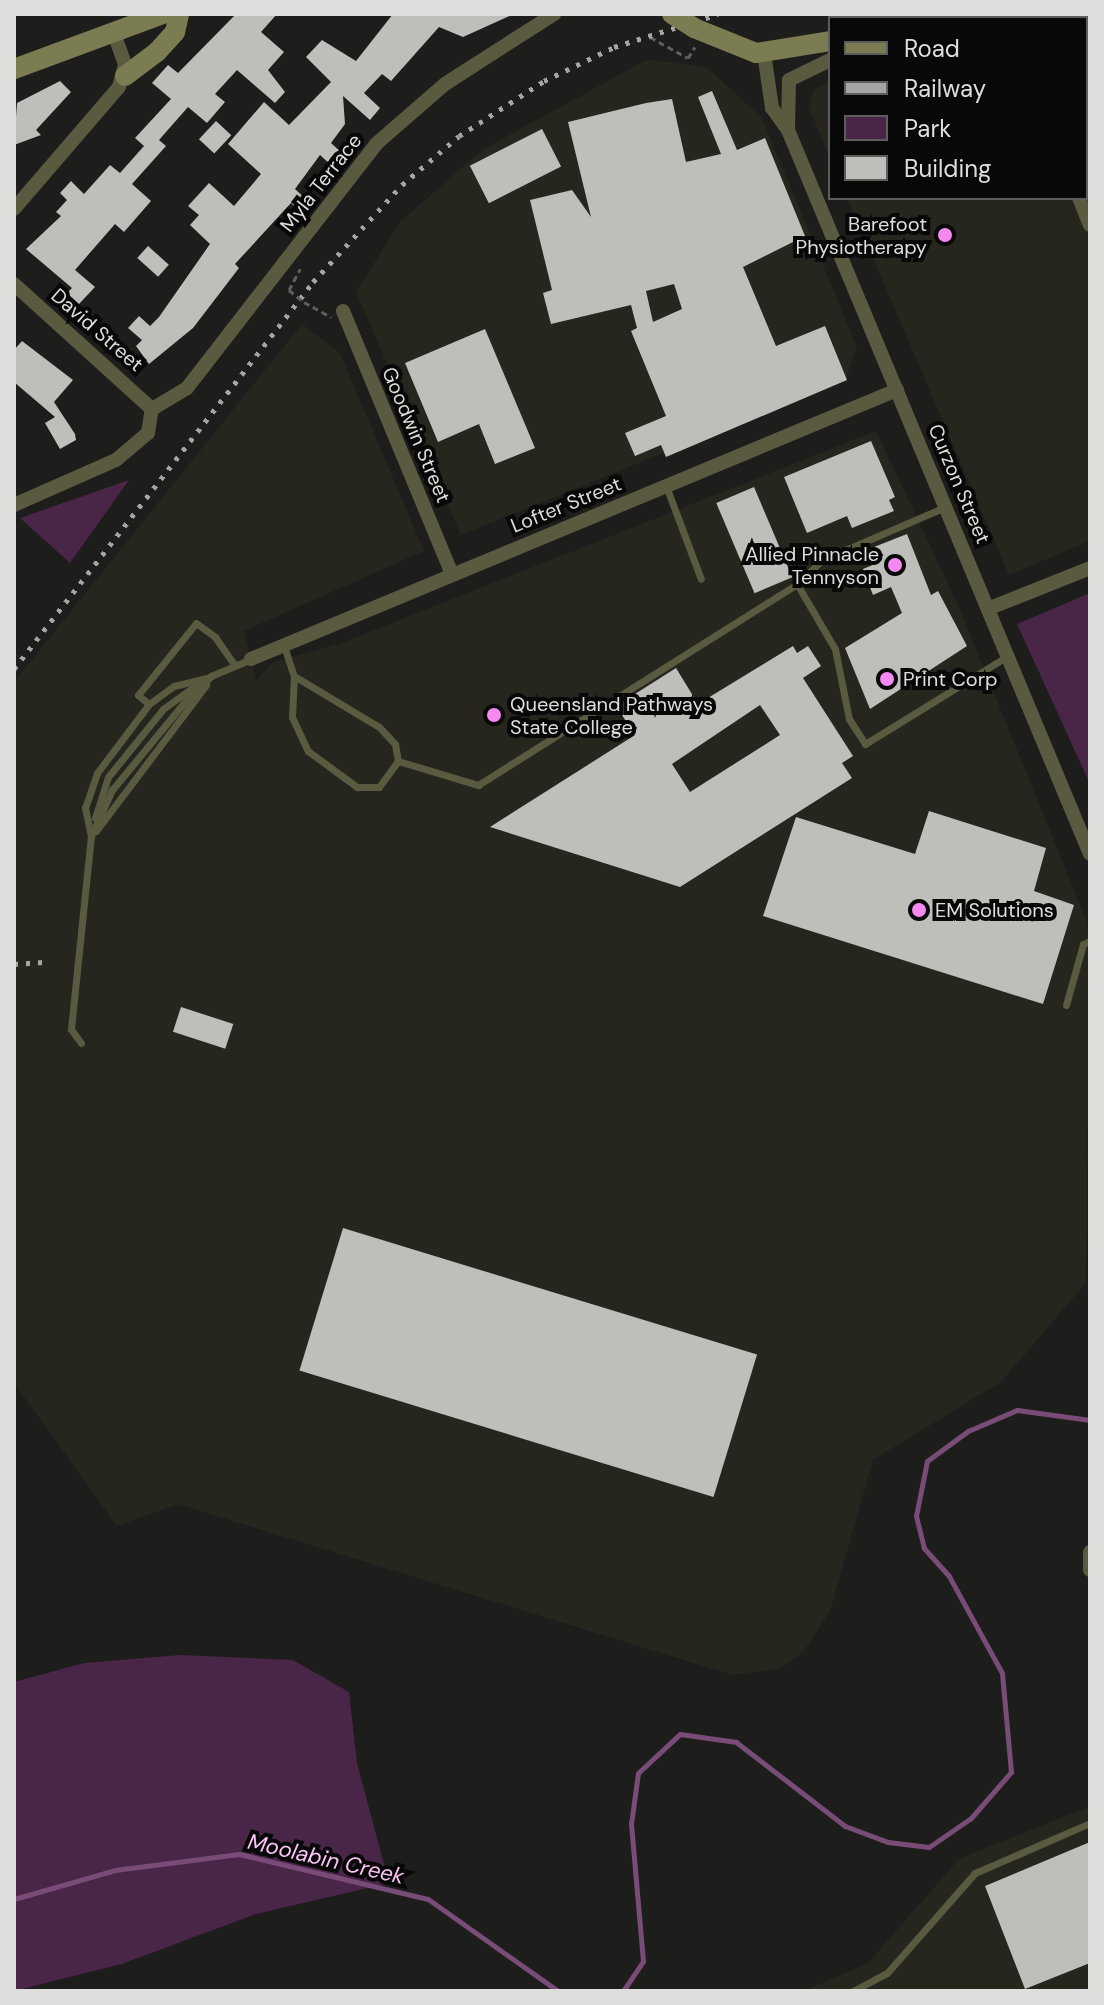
<!DOCTYPE html>
<html>
<head>
<meta charset="utf-8">
<style>
	body { margin:0 }
	#map { position:relative; width:1104px; height:2005px; overflow:hidden; background:#1d1d1b; font-family:"DM Sans",sans-serif }
	div>[style] { position:absolute }
	[style*='--x'] { left:calc(var(--x)*1px); top:calc(var(--y)*1px); width:calc(var(--w)*1px); rotate:calc(var(--a)*1deg) }
	.built>* { inset:0; background:#26261e }
	.green>* { inset:0; background:#492547 }
	.stream>* { height:5px; margin:-2.5px; padding:0 2.5px; transform-origin:2.5px; border-radius:2.5px; background:#794c77 }
	.building>* { inset:0; background:#bebfbb; transform-origin:0 0 }
	.path>* { height:3px; margin-top:-1.5px; transform-origin:0; background:repeating-linear-gradient(90deg,#5f5f5d 0 6px,transparent 0 10px) }
	.lane>* { height:7px; margin:-3.5px; padding:0 3.5px; transform-origin:3.5px; border-radius:3.5px; background:#595a40 }
	.street>* { height:14px; margin:-7px; padding:0 7px; transform-origin:7px; border-radius:7px; background:#595a40 }
	.secondary>* { height:20px; margin:-10px; padding:0 10px; transform-origin:10px; border-radius:10px; background:#7c7c52 }
	.rail>* { height:5px; margin-top:-2.5px; transform-origin:0; background:repeating-linear-gradient(90deg,#a5a5a3 0 4px,transparent 0 12px) }
	.path-bridge>* { height:3px; margin-top:-1.5px; transform-origin:0; background:repeating-linear-gradient(90deg,#5f5f5d 0 6px,transparent 0 10px) }
	.secondary-bridge>* { height:20px; margin:-10px; padding:0 10px; transform-origin:10px; border-radius:10px; background:#7c7c52 }
	.dots>* { width:22px; height:22px; translate:-50% -50%; box-sizing:border-box; border:4px solid #070807; border-radius:50% }
	span { translate:-50% -50%; white-space:nowrap; text-align:center; line-height:1.15; -webkit-text-stroke:8px #070807; paint-order:stroke }
	.street-label { font-size:20px; color:#dededc }
	.poi-label { font-size:20px; color:#dededc }
	.right { translate:-100% -50%; text-align:right }
	.left { translate:0 -50%; text-align:left }
	.water-label { font-size:22px; color:#fbc3f8; font-style:italic }
	.frame { position:absolute; inset:0; border:16px solid #dededc; pointer-events:none }
	.legend { position:absolute; left:828px; top:16px; width:260px; height:184px; box-sizing:border-box; background:#070807; border:2px solid #5d5e5c; margin:0; padding:10px 14px; list-style:none; font-size:24px; color:#dededc }
	.legend li { display:flex; align-items:center; gap:16px; height:40px }
	.legend b { width:40px; border:2px solid #5d5e5c }
</style>
</head>
<body>
<div id="map">
	<div class="built">
		<div style="clip-path:polygon(648px 59px,708px 68px,762px 118px,857px 347px,846px 379px,461px 535px,356px 292px,400px 222px,482px 150px)"></div>
		<div style="clip-path:polygon(1090px 61px,1090px 541px,1009px 575px,847px 198px,1086px 198px)"></div>
		<div style="clip-path:polygon(830px 82px,830px 158px,809px 108px,813px 90px)"></div>
		<div style="clip-path:polygon(302px 324px,340px 353px,424px 551px,244px 631px,256px 680px,273px 662px,339px 644px,876px 431px,958px 605px,1090px 929px,1086px 1283px,1001px 1382px,873px 1460px,830px 1611px,804px 1651px,781px 1668px,732px 1675px,178px 1504px,117px 1526px,14px 1383px,14px 682px)"></div>
		<div style="clip-path:polygon(1090px 1806px,1090px 1991px,803px 1991px,867px 1964px,959px 1859px)"></div>
	</div>
	<div class="green">
		<div style="clip-path:polygon(129px 480px,70px 563px,20px 518px)"></div>
		<div style="clip-path:polygon(1090px 593px,1090px 784px,1017px 624px)"></div>
		<div style="clip-path:polygon(180px 1655px,293px 1660px,349px 1692px,357px 1763px,389px 1883px,256px 1914px,122px 1964px,14px 1991px,14px 1682px,84px 1663px)"></div>
	</div>
	<div class="stream">
		<div style="--x:14;--y:1899;--w:105;--a:-16"></div>
		<div style="--x:115;--y:1870;--w:125;--a:-7.4"></div>
		<div style="--x:239;--y:1854;--w:194;--a:13.4"></div>
		<div style="--x:428;--y:1899;--w:159;--a:35.3"></div>
		<div style="--x:623;--y:1991;--w:36;--a:-56"></div>
		<div style="--x:643;--y:1961;--w:138;--a:-95"></div>
		<div style="--x:631;--y:1824;--w:51;--a:-82.2"></div>
		<div style="--x:638;--y:1773;--w:57;--a:-42.9"></div>
		<div style="--x:680;--y:1734;--w:57;--a:8.1"></div>
		<div style="--x:736;--y:1742;--w:138;--a:37.6"></div>
		<div style="--x:845;--y:1826;--w:46;--a:20.4"></div>
		<div style="--x:888;--y:1842;--w:41;--a:7"></div>
		<div style="--x:929;--y:1847;--w:51;--a:-34.6"></div>
		<div style="--x:971;--y:1818;--w:61;--a:-49"></div>
		<div style="--x:1011;--y:1772;--w:99;--a:-95.2"></div>
		<div style="--x:1002;--y:1673;--w:111;--a:-118.7"></div>
		<div style="--x:949;--y:1576;--w:38;--a:-132"></div>
		<div style="--x:924;--y:1548;--w:33;--a:-104"></div>
		<div style="--x:916;--y:1516;--w:56;--a:-78.7"></div>
		<div style="--x:927;--y:1461;--w:51;--a:-36.2"></div>
		<div style="--x:968;--y:1431;--w:53;--a:-23.2"></div>
		<div style="--x:1017;--y:1410;--w:74;--a:7.8"></div>
	</div>
	<div class="building">
		<div style="clip-path:polygon(236px 14px,277px 14px,261px 32px,284px 52px,268px 70px,285px 92px,275px 103px,237px 70px,215px 94px,225px 102px,207px 123px,188px 107px,159px 140px,166px 146px,132px 184px,151px 201px,124px 232px,115px 224px,75px 270px,95px 287px,79px 304px,67px 293px,72px 288px,26px 249px,61px 216px,56px 212px,67px 200px,60px 193px,71px 181px,84px 194px,110px 165px,120px 173px,144px 146px,135px 138px,171px 99px,152px 83px,168px 65px,178px 73px)"></div>
		<div style="clip-path:polygon(393px 14px,514px 14px,463px 37px,439px 27px,391px 81px,382px 74px,364px 93px,380px 108px,370px 120px,343px 96px,345px 124px,331px 143px,342px 153px,331px 165px,320px 155px,295px 189px,309px 202px,300px 211px,291px 203px,235px 264px,239px 268px,193px 328px,149px 364px,136px 346px,142px 340px,128px 328px,139px 316px,150px 326px,159px 317px,210px 244px,190px 225px,199px 215px,188px 206px,209px 183px,234px 206px,261px 174px,228px 144px,264px 102px,289px 125px,331px 82px,306px 57px,322px 40px,356px 61px)"></div>
		<div style="clip-path:polygon(60px 81px,71px 92px,36px 130px,41px 135px,14px 145px,17px 103px)"></div>
		<div style="clip-path:polygon(evenodd,712px 91px,737px 150px,765px 138px,805px 236px,743px 267px,776px 346px,825px 326px,847px 380px,666px 457px,661px 445px,635px 456px,625px 433px,666px 416px,631px 331px,637px 328px,631px 305px,551px 324px,543px 293px,552px 290px,530px 200px,572px 190px,591px 217px,568px 122px,646px 103px,672px 99px,686px 162px,721px 154px,698px 97px,712px 91px,674px 284px,682px 309px,653px 322px,646px 291px,674px 284px)"></div>
		<div style="left:216px;top:121px;width:21px;height:25px;rotate:43deg"></div>
		<div style="left:542px;top:129px;width:42px;height:81px;rotate:63deg"></div>
		<div style="left:148px;top:246px;width:28px;height:16px;rotate:42deg"></div>
		<div style="clip-path:polygon(485px 329px,535px 448px,495px 464px,479px 424px,438px 442px,405px 363px)"></div>
		<div style="clip-path:polygon(22px 341px,73px 380px,54px 402px,75px 434px,76px 440px,60px 449px,45px 423px,55px 417px,14px 382px,14px 350px)"></div>
		<div style="clip-path:polygon(871px 441px,895px 497px,889px 500px,894px 511px,852px 528px,847px 516px,807px 533px,784px 477px)"></div>
		<div style="left:754px;top:487px;width:98px;height:41px;rotate:67deg"></div>
		<div style="clip-path:polygon(907px 534px,931px 595px,938px 591px,967px 646px,870px 709px,845px 648px,902px 613px,891px 587px,873px 595px,863px 569px,880px 562px,874px 547px)"></div>
		<div style="clip-path:polygon(evenodd,793px 646px,797px 653px,808px 646px,821px 666px,803px 678px,853px 756px,842px 763px,852px 778px,680px 887px,490px 827px,635px 735px,616px 706px,676px 668px,698px 704px,793px 646px,760px 705px,780px 735px,690px 792px,672px 764px,760px 705px)"></div>
		<div style="clip-path:polygon(929px 811px,1046px 848px,1034px 891px,1074px 905px,1043px 1004px,763px 916px,796px 817px,915px 854px)"></div>
		<div style="left:181px;top:1007px;width:55px;height:26px;rotate:18deg"></div>
		<div style="left:343px;top:1228px;width:433px;height:149px;rotate:17deg"></div>
		<div style="clip-path:polygon(1090px 1842px,1090px 1963px,1025px 1989px,985px 1886px)"></div>
	</div>
	<div class="path">
		<div style="--x:650;--y:37;--w:43;--a:28.9"></div>
		<div style="--x:688;--y:58;--w:13;--a:-58"></div>
		<div style="--x:289;--y:290;--w:24;--a:-62"></div>
		<div style="--x:304;--y:302;--w:31;--a:29"></div>
	</div>
	<div class="lane">
		<div style="--x:666;--y:486;--w:99;--a:69.4"></div>
		<div style="--x:797;--y:584;--w:75;--a:59.7"></div>
		<div style="--x:835;--y:649;--w:71;--a:78.7"></div>
		<div style="--x:849;--y:719;--w:30;--a:57"></div>
		<div style="--x:865;--y:744;--w:169;--a:-31.7"></div>
		<div style="--x:284;--y:646;--w:32;--a:72"></div>
		<div style="--x:294;--y:676;--w:41;--a:92.8"></div>
		<div style="--x:292;--y:717;--w:38;--a:65"></div>
		<div style="--x:308;--y:751;--w:61;--a:36.3"></div>
		<div style="--x:357;--y:787;--w:22;--a:0"></div>
		<div style="--x:379;--y:787;--w:32;--a:-54"></div>
		<div style="--x:398;--y:761;--w:17;--a:-100"></div>
		<div style="--x:395;--y:744;--w:23;--a:-133"></div>
		<div style="--x:379;--y:727;--w:99;--a:-149"></div>
		<div style="--x:149;--y:704;--w:14;--a:-141"></div>
		<div style="--x:138;--y:695;--w:92;--a:-51.1"></div>
		<div style="--x:196;--y:623;--w:24;--a:36"></div>
		<div style="--x:215;--y:637;--w:35;--a:55"></div>
		<div style="--x:398;--y:761;--w:84;--a:16.7"></div>
		<div style="--x:478;--y:785;--w:377;--a:-32.2"></div>
		<div style="--x:797;--y:584;--w:35;--a:-44"></div>
		<div style="--x:822;--y:560;--w:134;--a:-23.3"></div>
		<div style="--x:95;--y:818;--w:43;--a:-72.4"></div>
		<div style="--x:108;--y:777;--w:87;--a:-51"></div>
		<div style="--x:163;--y:709;--w:44;--a:-35.8"></div>
		<div style="--x:96;--y:831;--w:183;--a:-53"></div>
		<div style="--x:91;--y:836;--w:29;--a:-102"></div>
		<div style="--x:85;--y:808;--w:37;--a:-71"></div>
		<div style="--x:97;--y:773;--w:86;--a:-53"></div>
		<div style="--x:149;--y:704;--w:31;--a:-36"></div>
		<div style="--x:174;--y:686;--w:36;--a:-14"></div>
		<div style="--x:1066;--y:1005;--w:63;--a:-74.4"></div>
		<div style="--x:1083;--y:944;--w:8;--a:-23"></div>
		<div style="--x:81;--y:1043;--w:17;--a:-126"></div>
		<div style="--x:71;--y:1029;--w:194;--a:-84.1"></div>
		<div style="--x:91;--y:836;--w:51;--a:-65.5"></div>
		<div style="--x:112;--y:790;--w:112;--a:-50.5"></div>
		<div style="--x:183;--y:704;--w:40;--a:-45"></div>
		<div style="--x:211;--y:676;--w:43;--a:-23"></div>
		<div style="--x:853;--y:1991;--w:38;--a:-28"></div>
		<div style="--x:887;--y:1973;--w:133;--a:-48.7"></div>
		<div style="--x:975;--y:1873;--w:125;--a:-23.5"></div>
	</div>
	<div class="street">
		<div style="--x:764;--y:53;--w:56;--a:81.7"></div>
		<div style="--x:772;--y:108;--w:27;--a:54"></div>
		<div style="--x:788;--y:130;--w:784;--a:67.36"></div>
		<div style="--x:788;--y:128;--w:48;--a:-88.8"></div>
		<div style="--x:789;--y:80;--w:46;--a:-26"></div>
		<div style="--x:1079;--y:198;--w:29;--a:68"></div>
		<div style="--x:14;--y:209;--w:161;--a:-49.3"></div>
		<div style="--x:119;--y:87;--w:24;--a:-75"></div>
		<div style="--x:125;--y:64;--w:33;--a:-110"></div>
		<div style="--x:14;--y:284;--w:186;--a:42.2"></div>
		<div style="--x:343;--y:311;--w:285;--a:67.5"></div>
		<div style="--x:152;--y:409;--w:41;--a:-31"></div>
		<div style="--x:187;--y:388;--w:309;--a:-52.2"></div>
		<div style="--x:376;--y:144;--w:91;--a:-41"></div>
		<div style="--x:445;--y:84;--w:130;--a:-32.7"></div>
		<div style="--x:14;--y:505;--w:111;--a:-23.8"></div>
		<div style="--x:116;--y:460;--w:42;--a:-40.2"></div>
		<div style="--x:148;--y:433;--w:24;--a:-81"></div>
		<div style="--x:990;--y:608;--w:108;--a:-21.8"></div>
		<div style="--x:251;--y:659;--w:700;--a:-22.61"></div>
		<div style="--x:1090;--y:1552;--w:18;--a:90"></div>
	</div>
	<div class="secondary">
		<div style="--x:1086;--y:27;--w:4;--a:0"></div>
		<div style="--x:694;--y:28;--w:67;--a:22"></div>
		<div style="--x:756;--y:53;--w:75;--a:-9.2"></div>
		<div style="--x:14;--y:69;--w:159;--a:-20.3"></div>
		<div style="--x:125;--y:76;--w:40;--a:-37"></div>
		<div style="--x:157;--y:52;--w:27;--a:-48"></div>
		<div style="--x:175;--y:32;--w:18;--a:-77"></div>
	</div>
	<div class="rail">
		<div style="--x:14;--y:669;--w:489;--a:-52.3"></div>
		<div style="--x:313;--y:282;--w:132;--a:-47.5"></div>
		<div style="--x:402;--y:185;--w:75;--a:-40.7"></div>
		<div style="--x:459;--y:136;--w:101;--a:-32.9"></div>
		<div style="--x:544;--y:81;--w:78;--a:-25.9"></div>
		<div style="--x:614;--y:47;--w:109;--a:-17.6"></div>
		<div style="--x:14;--y:964;--w:29;--a:-4"></div>
	</div>
	<div class="path-bridge">
		<div style="--x:289;--y:290;--w:19;--a:39"></div>
	</div>
	<div class="secondary-bridge">
		<div style="--x:672;--y:14;--w:26;--a:32"></div>
	</div>
	<div class="dots">
		<div style="left:945px;top:235px;background:#f489f0"></div>
		<div style="left:895px;top:565px;background:#f489f0"></div>
		<div style="left:887px;top:679px;background:#f489f0"></div>
		<div style="left:494px;top:715px;background:#f489f0"></div>
		<div style="left:919px;top:910px;background:#f489f0"></div>
	</div>
	<div class="street-label">
		<span style="left:321px;top:183px;rotate:-52deg">Myla Terrace</span>
		<span style="left:97px;top:330px;rotate:41deg">David Street</span>
		<span style="left:416px;top:435px;rotate:67deg">Goodwin Street</span>
		<span style="left:959px;top:484px;rotate:67deg">Curzon Street</span>
		<span style="left:566px;top:505px;rotate:-22deg">Lofter Street</span>
	</div>
	<div class="poi-label">
		<span class="right" style="left:927px;top:236px">Barefoot<br>Physiotherapy</span>
		<span class="right" style="left:879px;top:566px">Allied Pinnacle<br>Tennyson</span>
		<span class="left" style="left:903px;top:679px">Print Corp</span>
		<span class="left" style="left:510px;top:716px">Queensland Pathways<br>State College</span>
		<span class="left" style="left:935px;top:910px">EM Solutions</span>
	</div>
	<div class="water-label">
		<span style="left:326px;top:1859px;rotate:13deg">Moolabin Creek</span>
	</div>
	<div class="frame"></div>
	<ul class="legend">
	<li><b style="height:10px;background:#7c7c52"></b>Road</li>
	<li><b style="height:10px;background:#a5a5a3"></b>Railway</li>
	<li><b style="height:22px;background:#492547"></b>Park</li>
	<li><b style="height:22px;background:#bebfbb"></b>Building</li>
	</ul>
</div>
</body>
</html>
